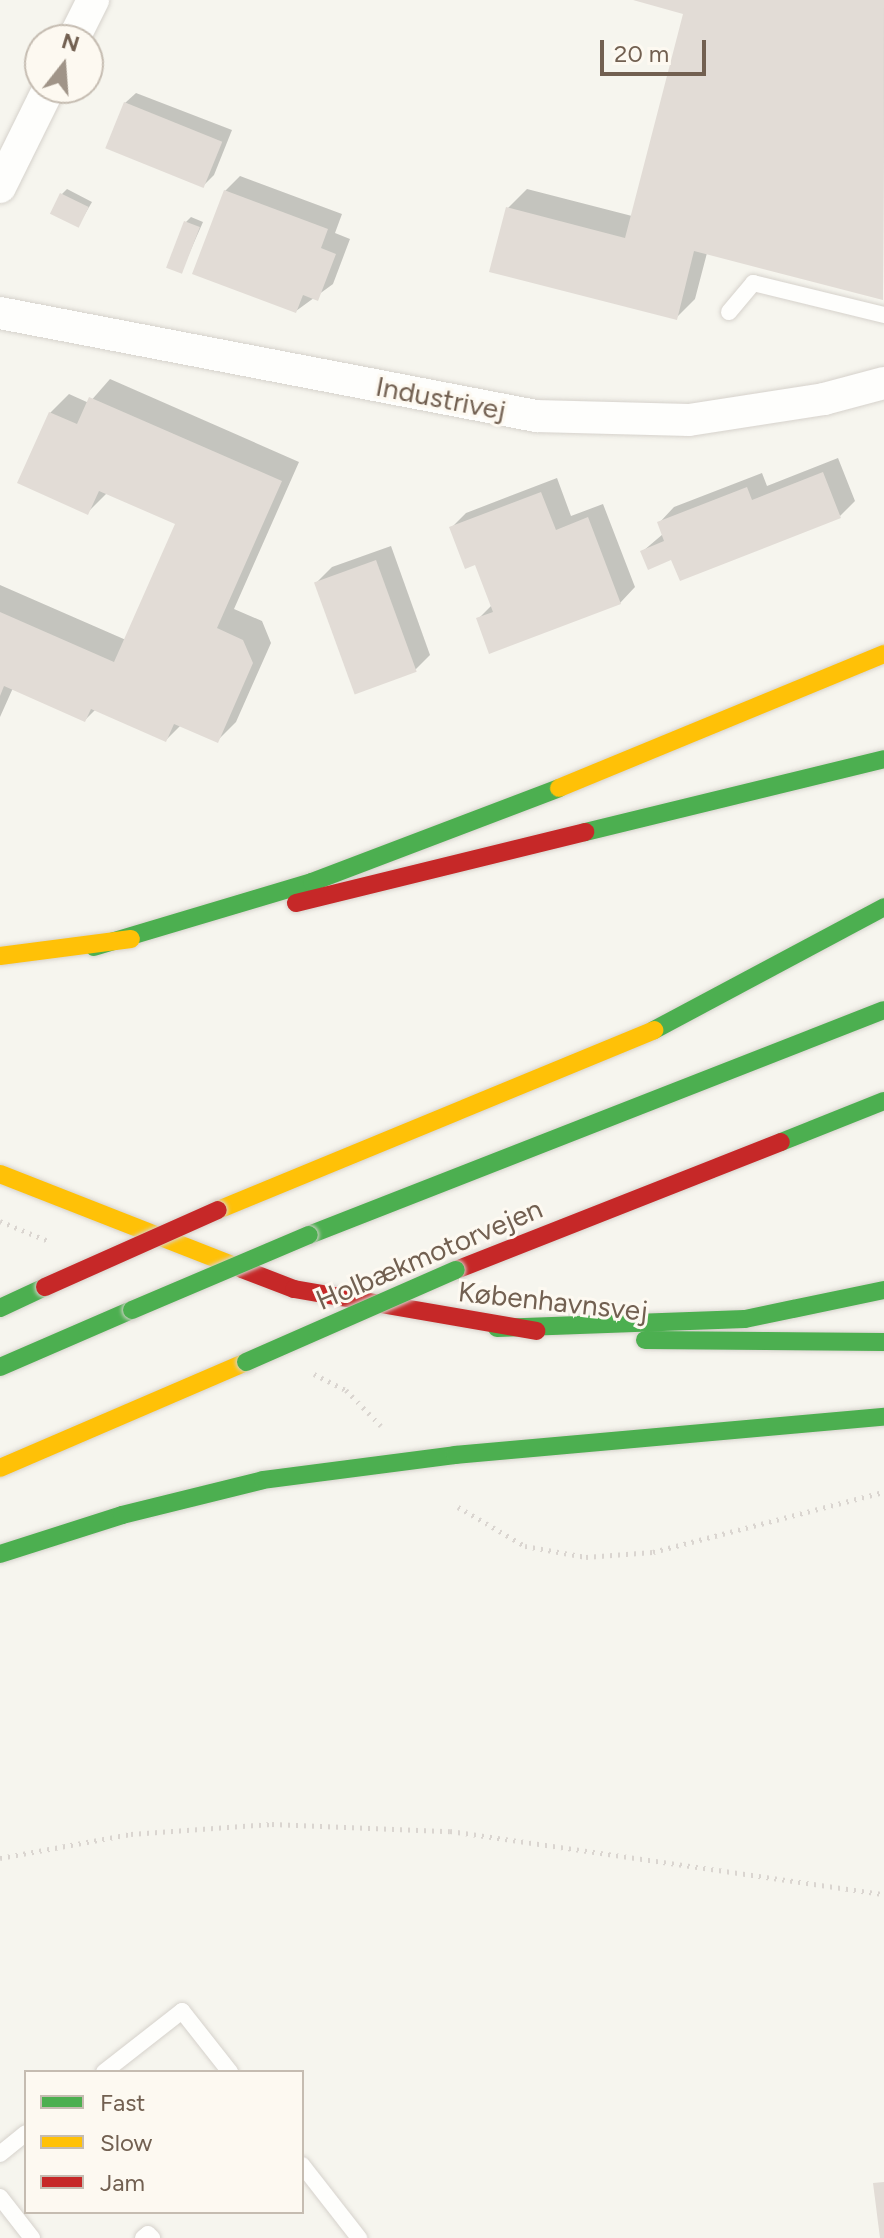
<!DOCTYPE html>
<html>
<head>
<meta charset="utf-8">
<style>
	body { margin:0 }
	#map { position:relative; width:884px; height:2238px; overflow:hidden; background:#f6f5ee; font-family:Figtree,sans-serif }
	div>[style] { position:absolute }
	[style*='--x'] { left:calc(var(--x)*1px); top:calc(var(--y)*1px); width:calc(var(--w)*1px); rotate:calc(var(--a)*1deg) }
	.shadow>* { inset:0; background:#0003 }
	.building>* { inset:0; background:#e2dcd6; transform-origin:0 0 }
	.path>* { height:5px; margin-top:-2.5px; transform-origin:0; background:repeating-linear-gradient(90deg,#dad5d0 0 2px,transparent 0 8px) }
	.roads { filter:drop-shadow(0 0 2px #d6d2cc) drop-shadow(0 0 2px #d6d2cc) }
	.lane>* { height:16px; margin:-8px; padding:0 8px; transform-origin:8px; border-radius:8px; background:#fefefc }
	.street>* { height:32px; margin:-16px; padding:0 16px; transform-origin:16px; border-radius:16px; background:#fefefc }
	.fast>* { height:18px; margin:-9px; padding:0 9px; transform-origin:9px; border-radius:9px; background:#4caf50 }
	.slow>* { height:18px; margin:-9px; padding:0 9px; transform-origin:9px; border-radius:9px; background:#ffc107 }
	.jam>* { height:18px; margin:-9px; padding:0 9px; transform-origin:9px; border-radius:9px; background:#c62828 }
	.bridges { filter:drop-shadow(0 0 2px #d7d2cc) drop-shadow(0 0 2px #d7d2cc) }
	.fast-bridge>* { height:18px; margin:-9px; padding:0 9px; transform-origin:9px; border-radius:9px; background:#4caf50 }
	.jam-bridge>* { height:18px; margin:-9px; padding:0 9px; transform-origin:9px; border-radius:9px; background:#c62828 }
	span { translate:-50% -50%; white-space:nowrap; text-align:center; line-height:1.15; -webkit-text-stroke:6px #fdf9f1; paint-order:stroke }
	.street-label { font-size:28px; color:#726051 }
	.legend { position:absolute; left:24px; top:2070px; width:280px; height:144px; box-sizing:border-box; background:#fdf9f1; border:2px solid #c5bcb1; margin:0; padding:10px 14px; list-style:none; font-size:24px; color:#726051 }
	.legend li { display:flex; align-items:center; gap:16px; height:40px }
	.legend b { width:40px; border:2px solid #c5bcb1 }
	.north { position:absolute; left:24px; top:24px; width:80px; height:80px; box-sizing:border-box; background:#fdf9f1; border:2px solid #c5bcb1; border-radius:50%; rotate:17deg; font-size:22px; font-weight:700; line-height:32px; text-align:center; color:#726051 }
	.north::after { content:''; display:block; margin:auto; width:28px; height:36px; background:#a09488; clip-path:polygon(50% 0,100% 100%,50% 72%,0 100%) }
	.scale { position:absolute; left:600px; top:40px; width:106px; height:36px; box-sizing:border-box; border:4px solid #726051; border-top:0; padding-left:10px; font-size:24px; line-height:28px; white-space:nowrap; color:#726051; -webkit-text-stroke:6px #fdf9f1; paint-order:stroke }
</style>
</head>
<body>
<div id="map">
	<div class="shadow">
		<div style="clip-path:polygon(637px 0,884px 0,883px 298px,707px 253px,695px 299px,676px 318px,508px 208px,527px 189px,632px 216px,685px 13px)"></div>
		<div style="clip-path:polygon(136px 93px,232px 130px,214px 175px,204px 185px,125px 103px)"></div>
		<div style="clip-path:polygon(240px 176px,342px 214px,335px 233px,350px 239px,333px 284px,296px 311px,225px 191px)"></div>
		<div style="clip-path:polygon(67px 189px,92px 202px,78px 226px,62px 194px)"></div>
		<div style="clip-path:polygon(191px 217px,203px 222px,181px 272px,186px 222px)"></div>
		<div style="clip-path:polygon(110px 379px,299px 462px,234px 609px,262px 621px,271px 643px,236px 722px,217px 741px,181px 725px,166px 740px,96px 709px,85px 720px,13px 688px,0 717px,0 585px,126px 640px,178px 523px,108px 492px,88px 512px,50px 413px,69px 394px,89px 403px)"></div>
		<div style="clip-path:polygon(838px 458px,855px 501px,840px 516px,672px 557px,643px 551px,663px 534px,659px 523px,674px 507px,762px 473px,767px 486px)"></div>
		<div style="clip-path:polygon(557px 478px,571px 516px,603px 504px,635px 587px,620px 603px,478px 619px,493px 604px,477px 563px,451px 528px,466px 513px)"></div>
		<div style="clip-path:polygon(391px 546px,430px 655px,415px 670px,317px 582px,332px 567px)"></div>
	</div>
	<div class="building">
		<div style="clip-path:polygon(633px 0,884px 0,883px 300px,694px 251px,677px 320px,489px 272px,506px 207px,625px 238px,683px 14px)"></div>
		<div style="left:124px;top:102px;width:106px;height:50px;rotate:22deg"></div>
		<div style="clip-path:polygon(224px 190px,328px 229px,321px 248px,336px 254px,318px 301px,303px 295px,296px 313px,192px 274px)"></div>
		<div style="left:60px;top:193px;width:32px;height:23px;rotate:26deg"></div>
		<div style="left:184px;top:221px;width:17px;height:50px;rotate:21deg"></div>
		<div style="clip-path:polygon(89px 397px,282px 481px,217px 628px,243px 640px,253px 663px,218px 743px,174px 724px,166px 742px,91px 709px,85px 722px,4px 686px,0 696px,0 612px,114px 662px,175px 524px,99px 491px,88px 515px,17px 483px,49px 412px,77px 424px)"></div>
		<div style="clip-path:polygon(823px 472px,841px 518px,680px 581px,671px 560px,648px 570px,640px 551px,664px 541px,657px 522px,747px 487px,752px 500px)"></div>
		<div style="clip-path:polygon(541px 492px,556px 530px,588px 517px,621px 604px,489px 654px,476px 618px,493px 612px,475px 565px,465px 569px,449px 527px)"></div>
		<div style="left:376px;top:560px;width:119px;height:66px;rotate:70deg"></div>
		<div style="clip-path:polygon(884px 2182px,884px 2238px,880px 2238px,873px 2183px)"></div>
	</div>
	<div class="path">
		<div style="--x:0;--y:1221;--w:55;--a:22.4"></div>
		<div style="--x:314;--y:1374;--w:36;--a:27"></div>
		<div style="--x:346;--y:1390;--w:50;--a:45.8"></div>
		<div style="--x:458;--y:1507;--w:78;--a:30.2"></div>
		<div style="--x:525;--y:1546;--w:62;--a:10.2"></div>
		<div style="--x:586;--y:1557;--w:67;--a:-4.3"></div>
		<div style="--x:653;--y:1552;--w:239;--a:-14.6"></div>
		<div style="--x:0;--y:1858;--w:133;--a:-10.4"></div>
		<div style="--x:131;--y:1834;--w:141;--a:-4.1"></div>
		<div style="--x:272;--y:1824;--w:178;--a:2.3"></div>
		<div style="--x:450;--y:1831;--w:439;--a:8.3"></div>
	</div>
	<div class="roads">
		<div class="lane">
			<div style="--x:729;--y:312;--w:38;--a:-50"></div>
			<div style="--x:753;--y:283;--w:135;--a:13.7"></div>
			<div style="--x:104;--y:2072;--w:99;--a:-38"></div>
			<div style="--x:182;--y:2011;--w:78;--a:51.8"></div>
			<div style="--x:0;--y:2154;--w:33;--a:-39"></div>
			<div style="--x:302;--y:2165;--w:93;--a:52"></div>
			<div style="--x:0;--y:2197;--w:52;--a:52"></div>
			<div style="--x:143;--y:2238;--w:6;--a:-39"></div>
			<div style="--x:148;--y:2234;--w:6;--a:45"></div>
		</div>
		<div class="street">
			<div style="--x:73;--y:40;--w:45;--a:-63.4"></div>
			<div style="--x:0;--y:187;--w:110;--a:-63.7"></div>
			<div style="--x:0;--y:313;--w:546;--a:10.88"></div>
			<div style="--x:536;--y:416;--w:153;--a:1.5"></div>
			<div style="--x:689;--y:420;--w:137;--a:-8.8"></div>
			<div style="--x:824;--y:399;--w:62;--a:-14.9"></div>
		</div>
		<div class="fast">
			<div style="--x:585;--y:832;--w:308;--a:-13.7"></div>
			<div style="--x:94;--y:947;--w:227;--a:-16.6"></div>
			<div style="--x:312;--y:882;--w:264;--a:-20.8"></div>
			<div style="--x:654;--y:1030;--w:261;--a:-28.1"></div>
			<div style="--x:781;--y:1142;--w:111;--a:-21.7"></div>
			<div style="--x:309;--y:1235;--w:617;--a:-21.37"></div>
			<div style="--x:0;--y:1308;--w:50;--a:-25"></div>
			<div style="--x:497;--y:1328;--w:248;--a:-2.1"></div>
			<div style="--x:745;--y:1319;--w:142;--a:-11.8"></div>
			<div style="--x:645;--y:1340;--w:239;--a:0.5"></div>
			<div style="--x:0;--y:1367;--w:144;--a:-23.4"></div>
			<div style="--x:0;--y:1554;--w:128;--a:-17.7"></div>
			<div style="--x:122;--y:1515;--w:145;--a:-13.9"></div>
			<div style="--x:263;--y:1480;--w:194;--a:-7.4"></div>
			<div style="--x:455;--y:1455;--w:431;--a:-5.1"></div>
		</div>
		<div class="slow">
			<div style="--x:559;--y:788;--w:352;--a:-22.4"></div>
			<div style="--x:0;--y:956;--w:132;--a:-7.4"></div>
			<div style="--x:0;--y:1174;--w:260;--a:21.4"></div>
			<div style="--x:218;--y:1210;--w:472;--a:-22.4"></div>
			<div style="--x:0;--y:1468;--w:268;--a:-23.3"></div>
		</div>
		<div class="jam">
			<div style="--x:296;--y:903;--w:298;--a:-13.8"></div>
			<div style="--x:242;--y:1269;--w:56;--a:21"></div>
			<div style="--x:294;--y:1289;--w:246;--a:9.8"></div>
			<div style="--x:456;--y:1270;--w:349;--a:-21.5"></div>
		</div>
	</div>
	<div class="bridges">
		<div class="fast-bridge">
			<div style="--x:132;--y:1310;--w:192;--a:-23"></div>
			<div style="--x:246;--y:1362;--w:229;--a:-23.7"></div>
		</div>
		<div class="jam-bridge">
			<div style="--x:45;--y:1287;--w:189;--a:-24"></div>
		</div>
	</div>
	<div class="street-label">
		<span style="left:441px;top:398px;rotate:11deg">Industrivej</span>
		<span style="left:429px;top:1254px;rotate:-23deg">Holbækmotorvejen</span>
		<span style="left:553px;top:1301px;rotate:6deg">Københavnsvej</span>
	</div>
	<ul class="legend">
	<li><b style="height:10px;background:#4caf50"></b>Fast</li>
	<li><b style="height:10px;background:#ffc107"></b>Slow</li>
	<li><b style="height:10px;background:#c62828"></b>Jam</li>
	</ul>
	<div class="north">N</div>
	<div class="scale">20 m</div>
</div>
</body>
</html>
